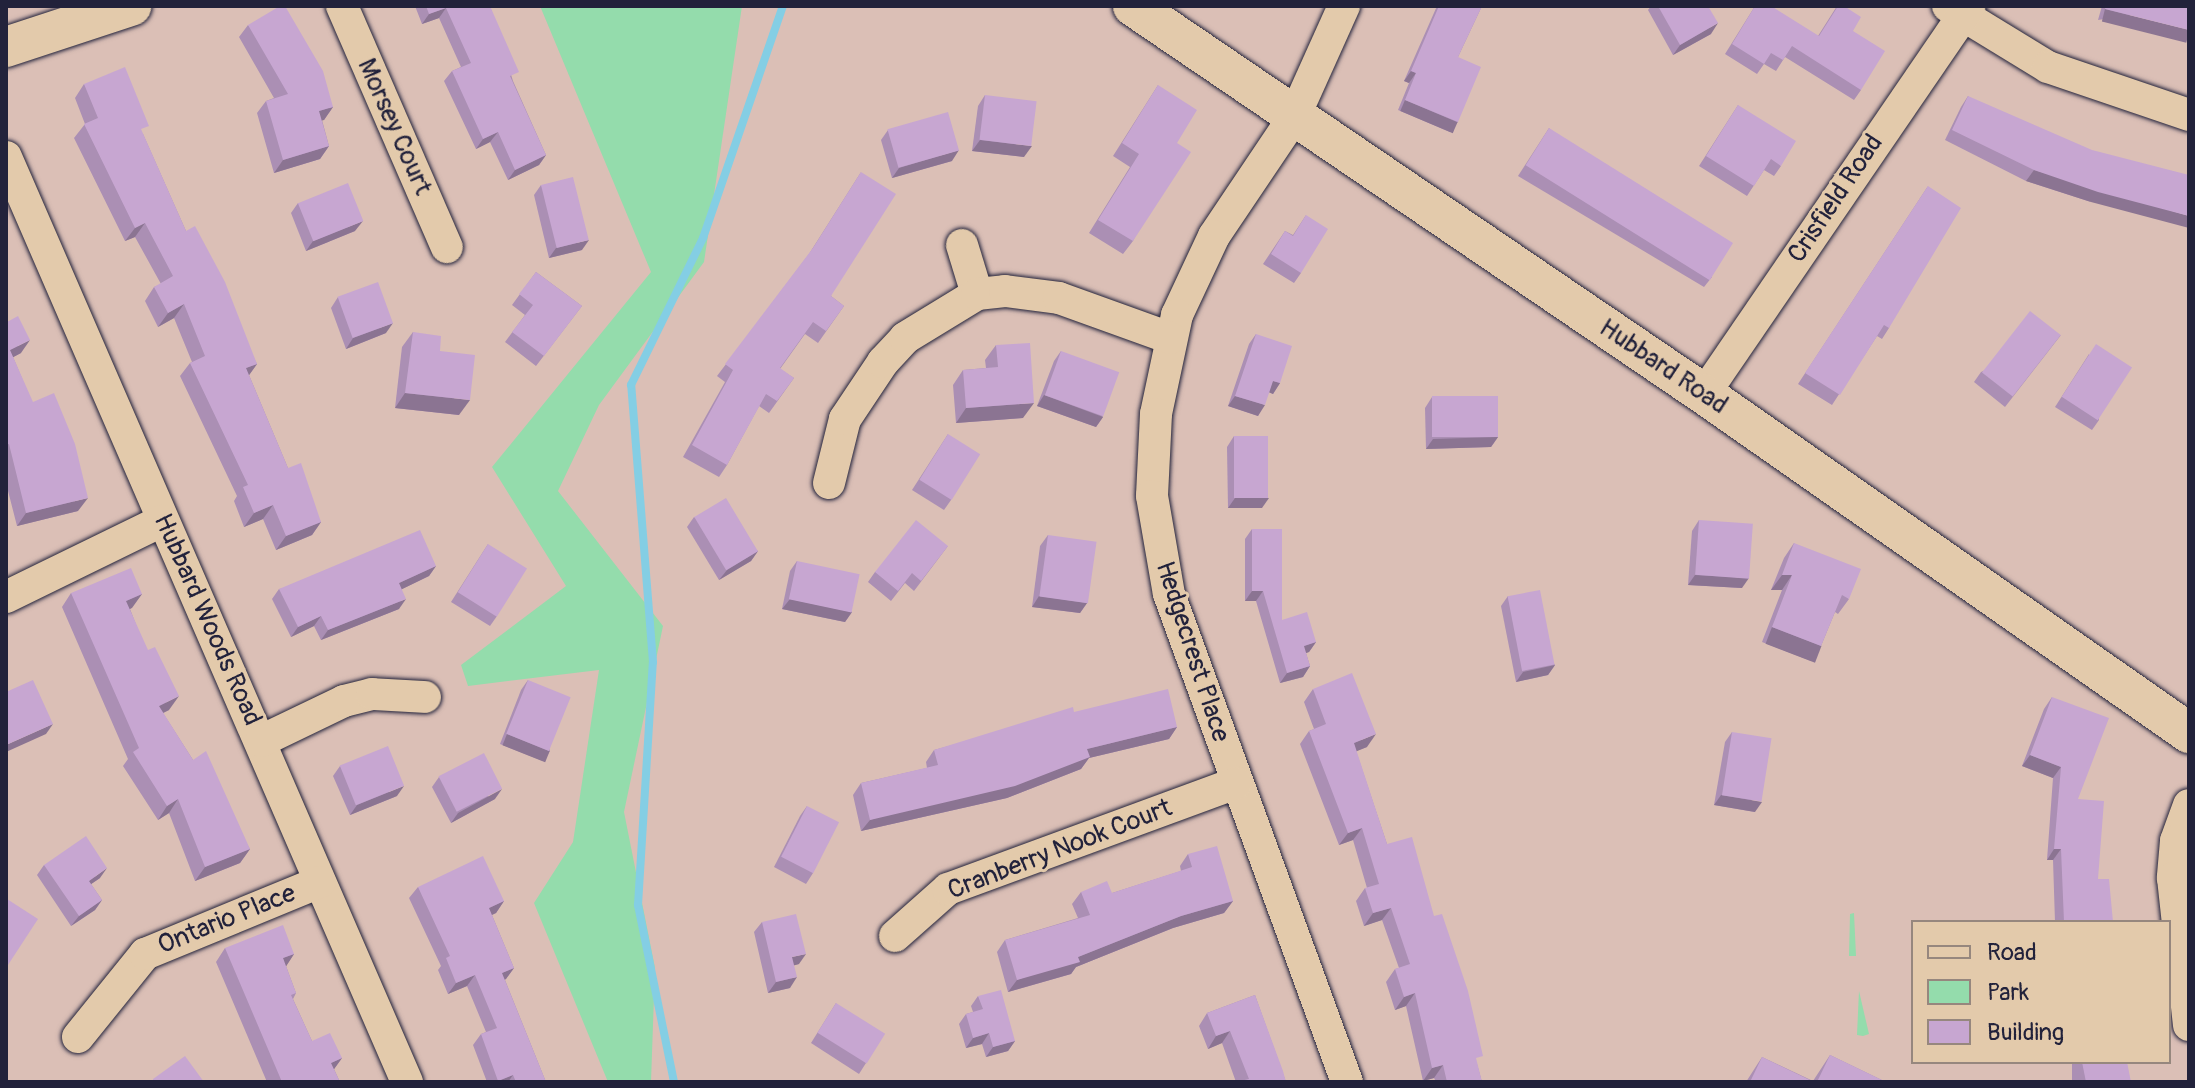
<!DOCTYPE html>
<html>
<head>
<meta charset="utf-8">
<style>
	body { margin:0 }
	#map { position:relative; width:2195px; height:1088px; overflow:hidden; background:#dbbfb6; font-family:Pangolin,sans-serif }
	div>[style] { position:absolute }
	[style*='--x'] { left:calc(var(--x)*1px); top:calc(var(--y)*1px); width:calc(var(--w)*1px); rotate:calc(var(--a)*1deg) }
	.green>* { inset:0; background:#94dcac }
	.stream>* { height:8px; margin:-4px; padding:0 4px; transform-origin:4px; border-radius:4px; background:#84cee4 }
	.roads { filter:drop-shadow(0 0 2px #22223b) drop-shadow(0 0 2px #22223b) }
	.minor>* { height:32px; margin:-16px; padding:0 16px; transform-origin:16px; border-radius:16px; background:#e3caab }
	.major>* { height:40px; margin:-20px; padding:0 20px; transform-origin:20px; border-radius:20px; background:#e3caab }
	.wall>* { inset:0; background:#ab8fb4; transform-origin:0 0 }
	.shaded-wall>* { inset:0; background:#8b7492; transform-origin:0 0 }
	.building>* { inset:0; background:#c7a6d1; transform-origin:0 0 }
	span { translate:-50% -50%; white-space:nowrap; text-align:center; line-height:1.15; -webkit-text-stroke:6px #e3caab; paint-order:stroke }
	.street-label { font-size:26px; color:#22223b }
	.frame { position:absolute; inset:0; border:8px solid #22223b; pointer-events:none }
	.legend { position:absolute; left:1911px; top:920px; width:260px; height:144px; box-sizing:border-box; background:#e3caab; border:2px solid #96877e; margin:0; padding:10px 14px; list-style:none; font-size:24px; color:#22223b }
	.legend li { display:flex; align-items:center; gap:16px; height:40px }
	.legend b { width:40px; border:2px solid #96877e }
</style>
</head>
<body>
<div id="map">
	<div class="green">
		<div style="clip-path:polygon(540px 6px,742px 6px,704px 262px,599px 405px,558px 491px,663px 626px,624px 812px,655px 968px,651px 1082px,608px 1082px,534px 903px,573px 842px,599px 670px,468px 686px,461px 665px,566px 586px,492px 467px,651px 272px)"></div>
		<div style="clip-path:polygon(1854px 913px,1856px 956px,1849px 956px,1850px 914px)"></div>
		<div style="clip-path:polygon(1859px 991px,1869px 1034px,1863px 1036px,1857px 1035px)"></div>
	</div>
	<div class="stream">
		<div style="--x:674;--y:1082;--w:181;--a:-101.5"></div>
		<div style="--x:638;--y:905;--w:243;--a:-86.5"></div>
		<div style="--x:653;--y:662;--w:278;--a:-94.5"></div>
		<div style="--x:631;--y:385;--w:164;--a:-63.9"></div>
		<div style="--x:703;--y:238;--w:245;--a:-71"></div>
	</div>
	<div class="roads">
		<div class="minor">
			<div style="--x:342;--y:6;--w:263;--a:66.5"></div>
			<div style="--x:1344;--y:6;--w:122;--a:114.2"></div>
			<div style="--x:1294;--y:117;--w:143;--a:123.9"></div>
			<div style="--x:1214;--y:236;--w:87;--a:115.1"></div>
			<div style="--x:1177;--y:315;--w:101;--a:102"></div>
			<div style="--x:1156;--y:414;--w:82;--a:92.8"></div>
			<div style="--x:1152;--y:496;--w:99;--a:80.2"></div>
			<div style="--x:1169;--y:594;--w:519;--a:69.96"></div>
			<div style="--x:1948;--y:6;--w:117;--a:31.4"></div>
			<div style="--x:2048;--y:67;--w:149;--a:18.8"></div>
			<div style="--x:6;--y:157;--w:1008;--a:66.56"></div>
			<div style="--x:962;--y:245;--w:51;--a:73"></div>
			<div style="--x:1704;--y:394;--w:470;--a:-55.6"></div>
			<div style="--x:829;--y:483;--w:66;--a:-76"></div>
			<div style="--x:845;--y:419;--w:69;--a:-56.3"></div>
			<div style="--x:883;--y:362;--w:33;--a:-47"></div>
			<div style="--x:905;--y:338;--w:84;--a:-31.4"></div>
			<div style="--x:977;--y:294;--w:28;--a:-6"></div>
			<div style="--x:1005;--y:291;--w:54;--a:7.4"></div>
			<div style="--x:1059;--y:298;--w:118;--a:19.8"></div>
			<div style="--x:6;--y:597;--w:174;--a:-26"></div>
			<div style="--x:261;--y:741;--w:92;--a:-25.7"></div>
			<div style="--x:344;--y:701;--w:29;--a:-14"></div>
			<div style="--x:372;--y:694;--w:53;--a:3.2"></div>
			<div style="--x:2189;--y:805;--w:38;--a:110"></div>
			<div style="--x:2176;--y:841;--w:37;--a:95"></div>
			<div style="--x:2173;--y:878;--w:148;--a:83.8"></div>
			<div style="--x:895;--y:936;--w:71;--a:-41.6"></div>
			<div style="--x:948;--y:889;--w:307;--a:-20.2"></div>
			<div style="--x:78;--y:1037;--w:107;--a:-51.1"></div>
			<div style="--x:145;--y:954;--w:189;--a:-22.4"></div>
		</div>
		<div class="major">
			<div style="--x:1133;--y:6;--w:690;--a:34.2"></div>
			<div style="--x:1704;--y:394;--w:592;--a:34.95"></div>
			<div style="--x:6;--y:47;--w:132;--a:-18.2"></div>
		</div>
	</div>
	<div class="wall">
		<div style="clip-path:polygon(415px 6px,490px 6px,513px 81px,546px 155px,539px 165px,508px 180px,490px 142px,476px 149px,444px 81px,452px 71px,461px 67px,439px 18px,422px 24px)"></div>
		<div style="clip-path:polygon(1437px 6px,1482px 6px,1458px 57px,1458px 122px,1450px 132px,1398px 110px,1409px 83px,1404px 81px)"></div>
		<div style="clip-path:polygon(1651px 6px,1708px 6px,1711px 34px,1673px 55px,1648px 10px)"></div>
		<div style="clip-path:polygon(1755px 6px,1818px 36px,1837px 6px,1853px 31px,1861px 90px,1854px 100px,1785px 57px,1776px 71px,1764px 64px,1757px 74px,1725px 54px)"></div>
		<div style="clip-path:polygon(2102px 6px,2189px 6px,2098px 20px)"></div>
		<div style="clip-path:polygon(248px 25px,333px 107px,324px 120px,322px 120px,329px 146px,320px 159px,274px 173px,257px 113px,266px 101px,274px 98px,239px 37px)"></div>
		<div style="clip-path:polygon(84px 84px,143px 134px,186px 231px,257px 364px,249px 375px,288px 468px,321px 522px,312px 535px,276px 550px,263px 519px,244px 527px,234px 501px,237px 496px,180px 376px,190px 363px,192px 362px,174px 318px,158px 327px,145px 301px,154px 287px,161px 284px,135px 237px,125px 241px,74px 138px,85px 124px,75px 98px)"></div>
		<div style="clip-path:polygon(1158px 85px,1177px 143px,1133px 241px,1123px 254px,1089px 233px,1130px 167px,1113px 156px)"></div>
		<div style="clip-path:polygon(985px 95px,1024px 157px,972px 151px,978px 106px)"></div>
		<div style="clip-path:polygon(1968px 96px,2091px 202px,2026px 181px,1945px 140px,1961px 107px)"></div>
		<div style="clip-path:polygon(1738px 105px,1781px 166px,1774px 176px,1764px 170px,1747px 196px,1699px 166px)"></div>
		<div style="clip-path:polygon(1549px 128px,1712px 277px,1704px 287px,1518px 176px)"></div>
		<div style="clip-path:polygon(888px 130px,952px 161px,892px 178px,881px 140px)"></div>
		<div style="clip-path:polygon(861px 172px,831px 296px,844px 306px,818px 343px,805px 334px,780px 369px,794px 378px,769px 413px,759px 406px,727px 465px,719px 477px,683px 457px,725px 382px,717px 376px,809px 254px)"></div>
		<div style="clip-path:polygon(541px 185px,582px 250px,549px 258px,534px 195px)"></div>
		<div style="clip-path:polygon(1928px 186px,1889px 328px,1882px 339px,1877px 336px,1832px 405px,1798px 384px)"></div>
		<div style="clip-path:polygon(298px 203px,355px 231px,306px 251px,291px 213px)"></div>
		<div style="clip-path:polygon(1306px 215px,1301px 273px,1294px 283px,1263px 264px,1285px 231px,1293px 235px)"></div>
		<div style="clip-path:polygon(536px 272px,582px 306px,536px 366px,505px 342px,525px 315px,512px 305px)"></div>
		<div style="clip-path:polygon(338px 297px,386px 333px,346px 349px,331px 308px)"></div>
		<div style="clip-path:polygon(6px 320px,21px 353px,13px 357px,78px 511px,17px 526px,6px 483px)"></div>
		<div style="clip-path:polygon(413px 332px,440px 351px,459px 415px,395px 408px,402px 347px)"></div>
		<div style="clip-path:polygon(1256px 334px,1280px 383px,1273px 394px,1269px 392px,1258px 416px,1228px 406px,1249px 344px)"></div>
		<div style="clip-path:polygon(2061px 335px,2005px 407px,1974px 382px,1981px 372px)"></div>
		<div style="clip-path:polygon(996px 345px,1023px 418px,956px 423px,953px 385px,963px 370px,986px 368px,985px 360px)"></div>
		<div style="clip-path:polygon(1061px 351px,1103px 417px,1096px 427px,1037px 406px,1054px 361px)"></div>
		<div style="clip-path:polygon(2089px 354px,2099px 420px,2092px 430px,2055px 407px)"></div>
		<div style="clip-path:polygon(1432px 397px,1498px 437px,1491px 447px,1426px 449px,1425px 408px)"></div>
		<div style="clip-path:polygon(948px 434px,951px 500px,944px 510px,912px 490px)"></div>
		<div style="clip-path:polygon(1234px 436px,1262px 508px,1228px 508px,1227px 447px)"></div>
		<div style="clip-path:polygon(694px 517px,758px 551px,751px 561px,719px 580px,687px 527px)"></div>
		<div style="clip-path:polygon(1699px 520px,1742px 588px,1688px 585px,1692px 531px)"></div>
		<div style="clip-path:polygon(1252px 529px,1282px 620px,1316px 642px,1309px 652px,1306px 653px,1310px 666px,1303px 677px,1280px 683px,1256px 601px,1245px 601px,1245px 539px)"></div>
		<div style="clip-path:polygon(1048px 535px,1087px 603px,1080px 613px,1032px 607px,1040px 546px)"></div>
		<div style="clip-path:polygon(1794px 543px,1849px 599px,1838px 614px,1835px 612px,1821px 646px,1811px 661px,1762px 642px,1782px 590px,1771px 590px,1784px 558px)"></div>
		<div style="clip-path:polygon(488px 544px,497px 616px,490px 626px,451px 602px)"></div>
		<div style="clip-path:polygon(948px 546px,914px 591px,905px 583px,891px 601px,868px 582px,875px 572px)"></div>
		<div style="clip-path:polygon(797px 561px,852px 612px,845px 622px,782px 609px,790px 571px)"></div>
		<div style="clip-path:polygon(436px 566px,429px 576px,402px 589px,399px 609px,321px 640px,314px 626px,291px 637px,272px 599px,279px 589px)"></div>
		<div style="clip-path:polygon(71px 593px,142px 594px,130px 609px,169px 710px,163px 713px,250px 849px,240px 863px,195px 881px,169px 813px,158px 820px,123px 766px,128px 759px,62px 607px)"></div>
		<div style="clip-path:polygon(1508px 596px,1555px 665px,1548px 675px,1516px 682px,1501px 606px)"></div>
		<div style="clip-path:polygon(528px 680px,550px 751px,543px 761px,500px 744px,521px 690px)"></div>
		<div style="clip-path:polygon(1313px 689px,1367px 747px,1356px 751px,1387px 844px,1477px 1064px,1482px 1082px,1436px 1082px,1434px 1078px,1423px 1081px,1406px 1006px,1395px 1010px,1386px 982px,1395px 969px,1399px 968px,1382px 920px,1364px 926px,1356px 901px,1365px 888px,1367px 888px,1353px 840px,1339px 845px,1300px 744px,1309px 731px,1314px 729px,1304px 702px)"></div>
		<div style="clip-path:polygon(2052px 697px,2098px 879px,2113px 922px,2055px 922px,2053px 860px,2047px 860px,2053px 778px,2022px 766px,2044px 709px)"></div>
		<div style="clip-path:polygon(1074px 712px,1177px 727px,1169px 739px,1089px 758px,1081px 769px,1007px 798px,861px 831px,853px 795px,861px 783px,927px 768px,926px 762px,934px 750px)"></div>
		<div style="clip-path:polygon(1732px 732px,1755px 812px,1714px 805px,1725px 742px)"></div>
		<div style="clip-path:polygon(340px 766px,397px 796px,350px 815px,333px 776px)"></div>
		<div style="clip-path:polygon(439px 777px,495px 799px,451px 823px,432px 787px)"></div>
		<div style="clip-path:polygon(807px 806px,813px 873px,806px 884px,774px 867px,800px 816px)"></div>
		<div style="clip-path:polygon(1188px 854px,1233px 901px,1224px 913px,1173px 928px,1076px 967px,1071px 974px,1008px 992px,997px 952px,1005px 940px,1078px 918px,1072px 904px,1081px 892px,1112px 893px,1181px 871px,1180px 866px)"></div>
		<div style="clip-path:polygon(44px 865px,100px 878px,91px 884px,102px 900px,95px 910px,71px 926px,37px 875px)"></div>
		<div style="clip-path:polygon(418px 887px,504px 901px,496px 913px,492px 915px,514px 968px,505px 980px,546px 1082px,487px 1082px,473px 1045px,481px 1034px,486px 1032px,467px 986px,448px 994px,438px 970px,441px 966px,409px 898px)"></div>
		<div style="clip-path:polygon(762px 922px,799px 964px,794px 965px,790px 988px,768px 993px,754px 932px)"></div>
		<div style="clip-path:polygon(225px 948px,294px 954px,286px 966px,296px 993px,293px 999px,312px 1041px,342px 1058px,334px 1069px,340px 1082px,267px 1082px,216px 962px)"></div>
		<div style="clip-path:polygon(1255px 995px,1286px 1082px,1236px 1082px,1222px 1043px,1208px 1049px,1199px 1026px,1207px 1013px)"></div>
		<div style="clip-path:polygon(978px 996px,1015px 1041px,1008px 1051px,986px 1057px,982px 1044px,966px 1048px,959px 1024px,966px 1014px,973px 1012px,971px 1006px)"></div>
		<div style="clip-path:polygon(836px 1003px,866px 1063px,859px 1074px,811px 1043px)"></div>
		<div style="clip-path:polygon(1830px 1055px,1886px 1082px,1746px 1082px,1762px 1057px,1813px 1081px)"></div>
		<div style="left:2072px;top:1062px;width:55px;height:20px"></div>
	</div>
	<div class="shaded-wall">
		<div style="clip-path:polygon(446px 8px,439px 18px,422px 24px,429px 14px)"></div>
		<div style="left:2105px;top:9px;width:87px;height:13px;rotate:14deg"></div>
		<div style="clip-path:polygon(1718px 23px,1711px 34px,1673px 55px,1680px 45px)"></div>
		<div style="clip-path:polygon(1411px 71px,1416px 73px,1409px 83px,1404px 81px)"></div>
		<div style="left:1405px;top:100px;width:57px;height:12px;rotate:23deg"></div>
		<div style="clip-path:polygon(333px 107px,324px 120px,310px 124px,319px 111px)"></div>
		<div style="clip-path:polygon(498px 132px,490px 142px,476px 149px,483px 139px)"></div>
		<div style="clip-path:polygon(980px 140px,1032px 146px,1024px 157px,972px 151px)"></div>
		<div style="clip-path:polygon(329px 146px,320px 159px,274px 173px,283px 160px)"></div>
		<div style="clip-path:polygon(959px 150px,952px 161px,892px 178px,899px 168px)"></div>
		<div style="clip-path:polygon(546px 155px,539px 165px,508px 180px,515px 170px)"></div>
		<div style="clip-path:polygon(2034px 170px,2189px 216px,2189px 228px,2091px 202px,2026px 181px)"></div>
		<div style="clip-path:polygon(363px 221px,355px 231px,306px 251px,313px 241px)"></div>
		<div style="clip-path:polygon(145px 223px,135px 237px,125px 241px,135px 228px)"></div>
		<div style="clip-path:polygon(589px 240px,582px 250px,549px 258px,556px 248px)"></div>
		<div style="clip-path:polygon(184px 304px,174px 318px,158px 327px,168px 313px)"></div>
		<div style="clip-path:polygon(393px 323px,386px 333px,346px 349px,353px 338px)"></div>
		<div style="clip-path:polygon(30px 340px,21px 353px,6px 361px,10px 350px)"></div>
		<div style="clip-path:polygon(257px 364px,247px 378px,246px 368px)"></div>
		<div style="clip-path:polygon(1273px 381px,1280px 383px,1273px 394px,1266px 391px)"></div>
		<div style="clip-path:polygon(405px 393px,470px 400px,459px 415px,395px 408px)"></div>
		<div style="clip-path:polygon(1044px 395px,1103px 417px,1096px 427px,1037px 406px)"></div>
		<div style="clip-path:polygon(1235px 396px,1265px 405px,1258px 416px,1228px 406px)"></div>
		<div style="clip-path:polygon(1034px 403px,1023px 418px,956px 423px,966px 408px)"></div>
		<div style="clip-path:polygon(1498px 437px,1491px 447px,1426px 449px,1433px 439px)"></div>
		<div style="clip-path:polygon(88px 498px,78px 511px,17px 526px,26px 513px)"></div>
		<div style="clip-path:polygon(1235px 498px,1269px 498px,1262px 508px,1228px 508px)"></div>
		<div style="clip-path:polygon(273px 505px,263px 519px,244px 527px,254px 513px)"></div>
		<div style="clip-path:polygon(321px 522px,312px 535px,276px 550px,286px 536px)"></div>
		<div style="clip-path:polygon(758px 551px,751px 561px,719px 580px,727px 570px)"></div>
		<div style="clip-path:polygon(436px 566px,429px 576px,392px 594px,399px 583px)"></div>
		<div style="clip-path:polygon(1695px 575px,1749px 578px,1742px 588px,1688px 585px)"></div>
		<div style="clip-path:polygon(1782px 575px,1792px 575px,1782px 590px,1771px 590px)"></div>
		<div style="clip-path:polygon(1252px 591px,1263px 591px,1256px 601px,1245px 601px)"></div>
		<div style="clip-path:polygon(142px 594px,132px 608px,117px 615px,126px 601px)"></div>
		<div style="clip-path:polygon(1039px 596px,1087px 603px,1080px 613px,1032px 607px)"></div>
		<div style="clip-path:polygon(406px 599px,399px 609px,321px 640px,328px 630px)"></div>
		<div style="clip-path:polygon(790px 599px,852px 612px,845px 622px,782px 609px)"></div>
		<div style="clip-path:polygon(321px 616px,314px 626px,291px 637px,298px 627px)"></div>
		<div style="left:1772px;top:627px;width:53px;height:18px;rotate:21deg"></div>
		<div style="clip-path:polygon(1316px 642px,1309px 652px,1297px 656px,1304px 646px)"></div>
		<div style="clip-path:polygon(1555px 665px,1548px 675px,1516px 682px,1523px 672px)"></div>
		<div style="clip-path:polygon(1310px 666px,1303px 677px,1280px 683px,1287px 673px)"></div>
		<div style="clip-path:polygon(179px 696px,169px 710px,149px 720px,159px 706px)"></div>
		<div style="clip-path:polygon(53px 724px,46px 734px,6px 752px,6px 745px)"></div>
		<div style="clip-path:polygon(1177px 727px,1169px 739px,1089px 758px,1081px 769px,1007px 798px,861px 831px,870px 820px,1087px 749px)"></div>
		<div style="left:507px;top:734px;width:46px;height:12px;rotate:22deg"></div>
		<div style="clip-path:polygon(1376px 734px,1367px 747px,1345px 756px,1354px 743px)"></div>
		<div style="clip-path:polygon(2030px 755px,2061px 767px,2053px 778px,2022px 766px)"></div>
		<div style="clip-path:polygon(404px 786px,397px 796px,350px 815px,357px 805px)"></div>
		<div style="clip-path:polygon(502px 789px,495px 799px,451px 823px,458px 813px)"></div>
		<div style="clip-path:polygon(1721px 795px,1762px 802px,1755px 812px,1714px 805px)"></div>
		<div style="clip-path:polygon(178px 799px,169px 813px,158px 820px,167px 806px)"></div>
		<div style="clip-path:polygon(1362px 828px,1353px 840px,1339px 845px,1348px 833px)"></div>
		<div style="clip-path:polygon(250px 849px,240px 863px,195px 881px,205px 867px)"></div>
		<div style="clip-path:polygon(2054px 849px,2061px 849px,2053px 860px,2047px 860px)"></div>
		<div style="clip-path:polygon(107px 868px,100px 878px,81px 891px,89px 881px)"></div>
		<div style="clip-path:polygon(102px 900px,95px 910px,71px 926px,79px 916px)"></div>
		<div style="clip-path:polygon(504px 901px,496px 913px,481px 920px,489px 908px)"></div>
		<div style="clip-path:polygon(1233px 901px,1224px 913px,1173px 928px,1076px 967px,1071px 974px,1008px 992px,1017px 980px,1078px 957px,1181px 916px)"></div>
		<div style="clip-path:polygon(1391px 908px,1382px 920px,1364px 926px,1373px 913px)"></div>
		<div style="clip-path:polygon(294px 954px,285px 968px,283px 958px)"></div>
		<div style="clip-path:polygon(806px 954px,799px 964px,785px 968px,792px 957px)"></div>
		<div style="clip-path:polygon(514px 968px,506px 979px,494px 984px,502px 973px)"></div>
		<div style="clip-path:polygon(475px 975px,467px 986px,448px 994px,456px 983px)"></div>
		<div style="clip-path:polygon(797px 977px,790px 988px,768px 993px,776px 982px)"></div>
		<div style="clip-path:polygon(1415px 993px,1406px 1006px,1395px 1010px,1404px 997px)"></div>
		<div style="clip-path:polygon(1230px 1031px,1222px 1043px,1208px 1049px,1216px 1036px)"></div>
		<div style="clip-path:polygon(989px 1033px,982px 1044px,966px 1048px,973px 1038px)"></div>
		<div style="clip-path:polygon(1015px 1041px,1008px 1051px,986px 1057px,993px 1047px)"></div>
		<div style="clip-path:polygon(342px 1058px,332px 1072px,331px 1063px)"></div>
		<div style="clip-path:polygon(1443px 1065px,1434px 1078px,1423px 1081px,1432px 1068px)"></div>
		<div style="clip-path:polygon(513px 1075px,508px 1082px,498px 1082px,498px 1081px)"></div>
	</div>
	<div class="building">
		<div style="clip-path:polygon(280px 6px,285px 6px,323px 71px,333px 107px,319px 111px,329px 146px,283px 160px,266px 101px,288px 94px,248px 25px)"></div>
		<div style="clip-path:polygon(426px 6px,490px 6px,519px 72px,510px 76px,546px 155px,515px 170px,498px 132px,483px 139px,452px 71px,471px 63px,446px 8px,429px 14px)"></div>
		<div style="clip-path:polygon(1439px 6px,1482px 6px,1458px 57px,1481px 67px,1458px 122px,1405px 100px,1416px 73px,1411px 71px)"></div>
		<div style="clip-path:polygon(1658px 6px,1708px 6px,1718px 23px,1680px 45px)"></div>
		<div style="clip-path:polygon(1755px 6px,1771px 6px,1819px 36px,1838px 6px,1844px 6px,1861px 17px,1853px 31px,1885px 51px,1861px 90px,1792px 46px,1783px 60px,1771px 53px,1764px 64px,1732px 44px)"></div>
		<div style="clip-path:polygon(2106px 6px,2189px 6px,2189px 30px,2105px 9px)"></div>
		<div style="clip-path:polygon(125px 67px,149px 126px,141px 129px,186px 231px,195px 226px,225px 282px,257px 364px,246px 368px,288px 468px,301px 463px,321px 522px,286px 536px,273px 505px,254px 513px,243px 487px,248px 485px,190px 363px,205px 356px,184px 304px,168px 313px,154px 287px,173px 276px,145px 223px,135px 228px,84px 124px,98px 118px,84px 84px)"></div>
		<div style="clip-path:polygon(1158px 85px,1197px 110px,1177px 143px,1191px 152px,1133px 241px,1098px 220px,1139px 154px,1122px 143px)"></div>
		<div style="left:985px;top:95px;width:52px;height:45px;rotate:7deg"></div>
		<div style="clip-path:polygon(1968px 96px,2092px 150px,2189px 175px,2189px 216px,2098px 192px,2034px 170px,1952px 130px)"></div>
		<div style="clip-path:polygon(1738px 105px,1796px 141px,1781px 166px,1771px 159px,1754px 186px,1706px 156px)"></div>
		<div style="left:948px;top:112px;width:40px;height:63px;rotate:74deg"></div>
		<div style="left:1549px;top:128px;width:217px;height:44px;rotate:32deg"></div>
		<div style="clip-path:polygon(861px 172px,896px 194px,831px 296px,844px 306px,826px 331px,813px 322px,780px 368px,794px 378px,777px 401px,766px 394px,727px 465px,692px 445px,733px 370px,725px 364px,813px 248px)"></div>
		<div style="left:573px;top:177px;width:65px;height:33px;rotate:76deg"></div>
		<div style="left:348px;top:183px;width:41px;height:54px;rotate:68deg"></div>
		<div style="clip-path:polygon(1928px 186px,1961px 208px,1889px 328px,1884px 325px,1840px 395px,1805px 373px)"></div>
		<div style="clip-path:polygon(1306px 215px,1328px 229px,1301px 273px,1271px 254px,1285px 231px,1293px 236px)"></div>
		<div style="clip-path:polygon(536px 272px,582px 306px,544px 356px,512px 332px,533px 305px,519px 294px)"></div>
		<div style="left:378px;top:282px;width:44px;height:43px;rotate:70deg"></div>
		<div style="left:2030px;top:311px;width:39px;height:78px;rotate:38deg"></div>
		<div style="clip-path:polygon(18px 316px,30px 340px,10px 350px,33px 402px,54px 393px,75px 444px,88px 498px,26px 513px,9px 444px,6px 445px,6px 320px,7px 322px)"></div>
		<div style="clip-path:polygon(413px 332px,441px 336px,440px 351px,475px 355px,470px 400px,405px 393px)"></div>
		<div style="clip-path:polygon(1256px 334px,1292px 346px,1280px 383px,1273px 381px,1265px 405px,1235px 396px)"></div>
		<div style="clip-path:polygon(1030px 343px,1034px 403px,966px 408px,963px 370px,998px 367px,996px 345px)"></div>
		<div style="left:2096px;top:344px;width:43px;height:63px;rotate:33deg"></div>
		<div style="left:1061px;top:351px;width:62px;height:47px;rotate:20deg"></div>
		<div style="left:1498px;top:396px;width:41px;height:66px;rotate:90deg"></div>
		<div style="left:948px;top:434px;width:38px;height:54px;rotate:32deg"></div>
		<div style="left:1234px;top:436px;width:34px;height:62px"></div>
		<div style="left:726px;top:498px;width:62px;height:37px;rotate:59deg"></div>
		<div style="clip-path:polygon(916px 520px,948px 546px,921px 581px,912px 573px,898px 591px,875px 572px)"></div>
		<div style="left:1699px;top:520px;width:54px;height:55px;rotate:4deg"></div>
		<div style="clip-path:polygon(1252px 529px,1282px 529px,1282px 620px,1307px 612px,1316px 642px,1304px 646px,1310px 666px,1287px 673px,1263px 591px,1252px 591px)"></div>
		<div style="clip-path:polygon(420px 530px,436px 566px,399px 583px,406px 599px,328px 630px,321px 616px,298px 627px,279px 589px)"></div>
		<div style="left:1048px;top:535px;width:49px;height:62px;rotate:8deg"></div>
		<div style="clip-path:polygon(1794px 543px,1861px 569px,1849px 599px,1842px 595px,1821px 646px,1772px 627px,1792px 575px,1782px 575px)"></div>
		<div style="left:488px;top:544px;width:46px;height:57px;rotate:32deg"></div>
		<div style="left:797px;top:561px;width:64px;height:39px;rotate:12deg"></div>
		<div style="clip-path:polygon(131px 568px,142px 594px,126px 601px,148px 650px,155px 647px,179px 696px,159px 706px,193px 760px,206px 751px,250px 849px,205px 867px,178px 799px,167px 806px,133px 752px,139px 748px,71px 593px)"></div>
		<div style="left:1540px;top:590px;width:76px;height:33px;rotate:79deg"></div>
		<div style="clip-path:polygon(1352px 673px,1376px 734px,1354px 743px,1387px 844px,1412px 837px,1434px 916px,1442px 914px,1468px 991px,1483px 1056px,1476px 1058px,1482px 1082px,1447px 1082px,1443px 1065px,1432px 1068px,1415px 993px,1404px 997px,1395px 969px,1410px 964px,1391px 908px,1373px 913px,1365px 888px,1379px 884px,1362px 828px,1348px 833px,1309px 731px,1326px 724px,1313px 689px)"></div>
		<div style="clip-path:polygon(33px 680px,53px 724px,6px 745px,6px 692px)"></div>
		<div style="left:528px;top:680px;width:46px;height:58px;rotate:22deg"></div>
		<div style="clip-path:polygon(1168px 689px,1177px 727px,1087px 749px,1090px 757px,1015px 786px,870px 820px,861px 783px,938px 765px,934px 750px,1073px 707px,1074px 712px)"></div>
		<div style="clip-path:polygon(2052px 697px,2109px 718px,2078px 799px,2104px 801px,2098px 879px,2109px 879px,2113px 922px,2064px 922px,2061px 849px,2054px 849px,2061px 767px,2030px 755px)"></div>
		<div style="left:1732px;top:732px;width:40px;height:64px;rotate:9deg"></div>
		<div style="left:388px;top:746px;width:43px;height:52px;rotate:68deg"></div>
		<div style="left:484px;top:753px;width:40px;height:51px;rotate:63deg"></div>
		<div style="left:807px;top:806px;width:36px;height:57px;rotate:27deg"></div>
		<div style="clip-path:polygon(86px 836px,107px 868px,89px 881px,102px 900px,79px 916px,44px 865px)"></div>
		<div style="clip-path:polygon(1217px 846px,1233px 901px,1181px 916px,1078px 957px,1080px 962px,1017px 980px,1005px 940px,1090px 915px,1081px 892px,1107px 881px,1112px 893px,1192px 867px,1188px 854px)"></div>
		<div style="clip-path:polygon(483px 856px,504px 901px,489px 908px,514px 968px,502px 973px,546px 1082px,516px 1082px,513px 1075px,498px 1081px,481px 1034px,497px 1028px,475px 975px,456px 983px,446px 958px,450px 956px,418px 887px)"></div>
		<div style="clip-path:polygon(7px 899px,38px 919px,6px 968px,6px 901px)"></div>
		<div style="clip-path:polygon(796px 914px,806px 954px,792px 957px,797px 977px,776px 982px,762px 922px)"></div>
		<div style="clip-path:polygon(283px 925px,294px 954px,283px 958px,296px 993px,291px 995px,312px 1041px,330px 1033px,342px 1058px,331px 1063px,340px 1082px,282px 1082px,225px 948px)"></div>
		<div style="clip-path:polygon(1001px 990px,1015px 1041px,993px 1047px,989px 1033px,973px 1038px,966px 1014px,983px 1009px,978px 996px)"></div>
		<div style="clip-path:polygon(1255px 995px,1283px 1071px,1286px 1082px,1236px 1082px,1249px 1079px,1230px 1031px,1216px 1036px,1207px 1013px)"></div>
		<div style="left:836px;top:1003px;width:58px;height:35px;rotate:32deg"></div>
		<div style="clip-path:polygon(1830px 1055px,1886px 1082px,1817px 1082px)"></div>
		<div style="clip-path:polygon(185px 1056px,204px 1082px,153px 1082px,153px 1079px)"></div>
		<div style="clip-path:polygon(1762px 1057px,1814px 1082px,1750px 1082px)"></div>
		<div style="clip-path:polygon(2082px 1062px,2127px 1062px,2131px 1082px,2086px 1082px)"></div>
	</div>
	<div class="street-label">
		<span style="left:394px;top:127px;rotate:66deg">Morsey Court</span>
		<span style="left:1836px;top:199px;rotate:-56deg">Crisfield Road</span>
		<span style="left:1663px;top:367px;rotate:34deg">Hubbard Road</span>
		<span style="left:207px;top:620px;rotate:66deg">Hubbard Woods Road</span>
		<span style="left:1192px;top:652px;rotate:72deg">Hedgecrest Place</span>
		<span style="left:1060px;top:850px;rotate:-21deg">Cranberry Nook Court</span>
		<span style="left:227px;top:920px;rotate:-22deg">Ontario Place</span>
	</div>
	<div class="frame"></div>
	<ul class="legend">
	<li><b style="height:10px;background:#e3caab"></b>Road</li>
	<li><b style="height:22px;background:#94dcac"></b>Park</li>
	<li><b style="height:22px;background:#c7a6d1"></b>Building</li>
	</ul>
</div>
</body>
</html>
